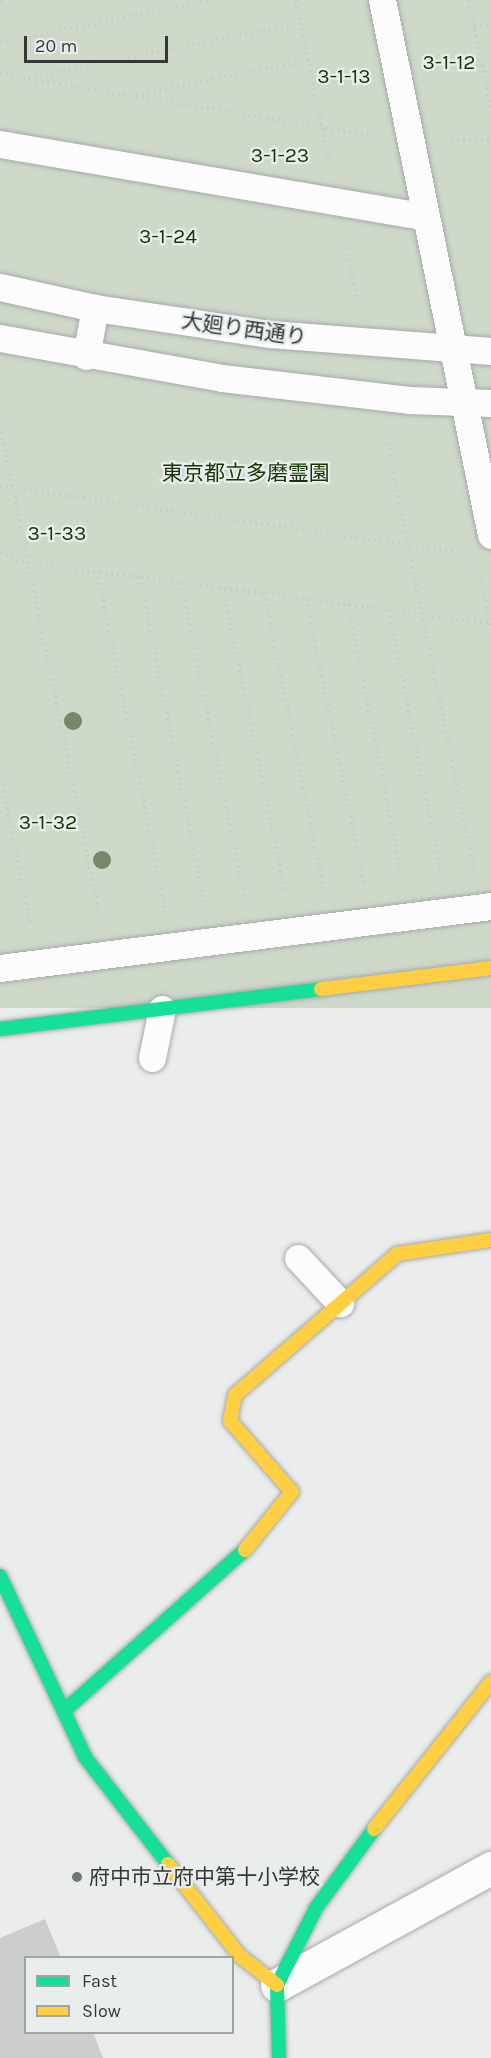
<!DOCTYPE html>
<html>
<head>
<meta charset="utf-8">
<style>
	body { margin:0 }
	#map { position:relative; width:491px; height:2058px; overflow:hidden; background:#eaedec; font-family:Karla,"Noto Sans JP",sans-serif }
	div>[style] { position:absolute }
	[style*='--x'] { left:calc(var(--x)*1px); top:calc(var(--y)*1px); width:calc(var(--w)*1px); rotate:calc(var(--a)*1deg) }
	.green>* { inset:0; background:#ced9ca; transform-origin:0 0 }
	.building>* { inset:0; background:#cccecd }
	.path>* { height:4px; margin-top:-2px; transform-origin:0; background:repeating-linear-gradient(90deg,#cacbcb 0 1.5px,transparent 0 6px) }
	.roads { filter:drop-shadow(0 0 2px #a7aaa9) drop-shadow(0 0 2px #a7aaa9) }
	.lane>* { height:27px; margin:-13.5px; padding:0 13.5px; transform-origin:13.5px; border-radius:13.5px; background:#fcfcfc }
	.street>* { height:33px; margin:-16.5px; padding:0 16.5px; transform-origin:16.5px; border-radius:16.5px; background:#fcfcfc }
	.fast>* { height:14px; margin:-7px; padding:0 7px; transform-origin:7px; border-radius:7px; background:#16e098 }
	.slow>* { height:14px; margin:-7px; padding:0 7px; transform-origin:7px; border-radius:7px; background:#ffcf43 }
	.trees>* { width:18px; height:18px; margin:-9px; border-radius:50%; background:#76876c }
	.dots>* { width:16px; height:16px; translate:-50% -50%; box-sizing:border-box; border:3px solid #e9eeec; border-radius:50% }
	span { translate:-50% -50%; white-space:nowrap; text-align:center; line-height:1.15; -webkit-text-stroke:4.5px #e9eeec; paint-order:stroke }
	.park-label { font-size:21px; color:#173404 }
	.street-label { font-size:21px; color:#353636 }
	.poi-label { font-size:21px; color:#353636 }
	.left { translate:0 -50%; text-align:left }
	.legend { position:absolute; left:24px; top:1956px; width:210px; height:78px; box-sizing:border-box; background:#e9eeec; border:2px solid #a1a4a3; margin:0; padding:8px 10px; list-style:none; font-size:18px; color:#353636 }
	.legend li { display:flex; align-items:center; gap:12px; height:30px }
	.legend b { width:30px; border:2px solid #a1a4a3 }
	.scale { position:absolute; left:24px; top:36px; width:144px; height:27px; box-sizing:border-box; border:3px solid #353636; border-top:0; padding-left:8px; font-size:18px; line-height:21px; white-space:nowrap; color:#353636; -webkit-text-stroke:4px #e9eeec; paint-order:stroke }
</style>
</head>
<body>
<div id="map">
	<div class="green">
		<div style="left:0;top:0;width:491px;height:1008px"></div>
	</div>
	<div class="building">
		<div style="clip-path:polygon(45px 1919px,61px 1958px,26px 1958px,26px 2032px,93px 2032px,103px 2058px,0 2058px,0 1938px)"></div>
	</div>
	<div class="path">
		<div style="--x:296;--y:0;--w:164;--a:78.4"></div>
		<div style="--x:469;--y:0;--w:110;--a:78.5"></div>
		<div style="--x:0;--y:1;--w:6;--a:-9"></div>
		<div style="--x:474;--y:26;--w:17;--a:-10"></div>
		<div style="--x:0;--y:43;--w:213;--a:-11.6"></div>
		<div style="--x:482;--y:66;--w:9;--a:-13"></div>
		<div style="--x:0;--y:74;--w:374;--a:9.4"></div>
		<div style="--x:28;--y:78;--w:278;--a:-11.4"></div>
		<div style="--x:136;--y:95;--w:177;--a:-11.4"></div>
		<div style="--x:451;--y:141;--w:40;--a:0"></div>
		<div style="--x:345;--y:242;--w:61;--a:77.8"></div>
		<div style="--x:0;--y:426;--w:500;--a:78.47"></div>
		<div style="--x:386;--y:437;--w:442;--a:78.5"></div>
		<div style="--x:0;--y:486;--w:462;--a:8.2"></div>
		<div style="--x:0;--y:553;--w:30;--a:20"></div>
		<div style="--x:28;--y:563;--w:465;--a:7.4"></div>
		<div style="--x:97;--y:571;--w:345;--a:78.6"></div>
		<div style="--x:479;--y:571;--w:60;--a:78.5"></div>
		<div style="--x:140;--y:577;--w:332;--a:78.9"></div>
		<div style="--x:181;--y:583;--w:322;--a:78.6"></div>
		<div style="--x:223;--y:588;--w:311;--a:78.5"></div>
		<div style="--x:264;--y:593;--w:303;--a:78.6"></div>
		<div style="--x:306;--y:599;--w:290;--a:78.5"></div>
		<div style="--x:348;--y:604;--w:278;--a:78.8"></div>
		<div style="--x:389;--y:610;--w:269;--a:78.9"></div>
		<div style="--x:0;--y:773;--w:155;--a:78.5"></div>
	</div>
	<div class="roads">
		<div class="lane">
			<div style="--x:382;--y:0;--w:546;--a:78.48"></div>
			<div style="--x:0;--y:144;--w:432;--a:9.7"></div>
			<div style="--x:0;--y:287;--w:97;--a:12.5"></div>
			<div style="--x:95;--y:308;--w:177;--a:8.5"></div>
			<div style="--x:270;--y:334;--w:222;--a:4.4"></div>
			<div style="--x:0;--y:338;--w:226;--a:10.2"></div>
			<div style="--x:222;--y:378;--w:188;--a:6.7"></div>
			<div style="--x:409;--y:400;--w:82;--a:2.1"></div>
			<div style="--x:86;--y:356;--w:49;--a:-79.4"></div>
			<div style="--x:0;--y:968;--w:495;--a:-7.2"></div>
			<div style="--x:152;--y:1058;--w:50;--a:-78.5"></div>
			<div style="--x:298;--y:1258;--w:62;--a:47"></div>
		</div>
		<div class="street">
			<div style="--x:277;--y:1985;--w:244;--a:-28.7"></div>
		</div>
		<div class="fast">
			<div style="--x:0;--y:1029;--w:323;--a:-7.1"></div>
			<div style="--x:0;--y:1576;--w:200;--a:64.8"></div>
			<div style="--x:85;--y:1757;--w:135;--a:52.2"></div>
			<div style="--x:64;--y:1711;--w:242;--a:-41.7"></div>
			<div style="--x:279;--y:2058;--w:73;--a:-91.6"></div>
			<div style="--x:277;--y:1985;--w:86;--a:-63.1"></div>
			<div style="--x:316;--y:1908;--w:98;--a:-53.7"></div>
		</div>
		<div class="slow">
			<div style="--x:321;--y:989;--w:171;--a:-7"></div>
			<div style="--x:245;--y:1550;--w:75;--a:-51"></div>
			<div style="--x:292;--y:1492;--w:94;--a:-131.1"></div>
			<div style="--x:230;--y:1421;--w:26;--a:-79"></div>
			<div style="--x:235;--y:1395;--w:215;--a:-41"></div>
			<div style="--x:397;--y:1254;--w:95;--a:-8.5"></div>
			<div style="--x:374;--y:1829;--w:188;--a:-51.5"></div>
			<div style="--x:168;--y:1864;--w:117;--a:52"></div>
			<div style="--x:240;--y:1956;--w:47;--a:38.1"></div>
		</div>
	</div>
	<div class="trees">
		<div style="left:73px;top:721px"></div>
		<div style="left:102px;top:860px"></div>
	</div>
	<div class="dots">
		<div style="left:77px;top:1877px;background:#747676"></div>
	</div>
	<div class="park-label">
		<span style="left:449px;top:62px">3-1-12</span>
		<span style="left:344px;top:76px">3-1-13</span>
		<span style="left:280px;top:155px">3-1-23</span>
		<span style="left:168px;top:236px">3-1-24</span>
		<span style="left:246px;top:473px">東京都立多磨霊園</span>
		<span style="left:57px;top:533px">3-1-33</span>
		<span style="left:48px;top:822px">3-1-32</span>
	</div>
	<div class="street-label">
		<span style="left:244px;top:329px;rotate:8deg">大廻り西通り</span>
	</div>
	<div class="poi-label">
		<span class="left" style="left:89px;top:1877px">府中市立府中第十小学校</span>
	</div>
	<ul class="legend">
	<li><b style="height:8px;background:#16e098"></b>Fast</li>
	<li><b style="height:8px;background:#ffcf43"></b>Slow</li>
	</ul>
	<div class="scale">20 m</div>
</div>
</body>
</html>
